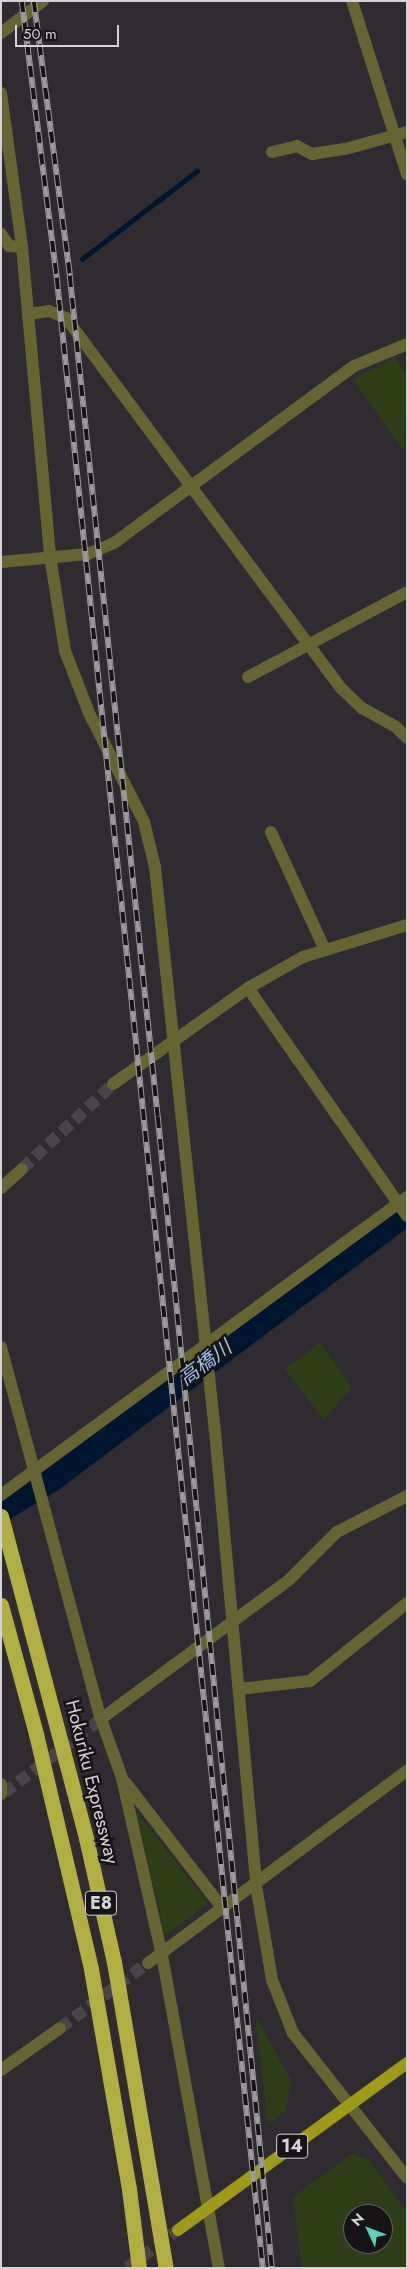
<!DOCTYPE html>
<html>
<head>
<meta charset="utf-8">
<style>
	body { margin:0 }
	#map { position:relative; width:408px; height:2269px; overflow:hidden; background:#2f2b30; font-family:Jost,"Noto Sans JP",sans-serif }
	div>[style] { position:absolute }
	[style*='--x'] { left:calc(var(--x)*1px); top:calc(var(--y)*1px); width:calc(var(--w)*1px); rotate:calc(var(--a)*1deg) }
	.green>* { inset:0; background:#2d3e16 }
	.stream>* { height:4.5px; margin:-2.25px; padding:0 2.25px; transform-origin:2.25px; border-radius:2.25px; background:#001530 }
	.river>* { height:25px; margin:-12.5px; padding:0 12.5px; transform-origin:12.5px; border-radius:12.5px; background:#001530 }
	.minor-tunnel>* { height:12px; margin-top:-6px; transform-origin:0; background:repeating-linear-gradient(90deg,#484449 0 12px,transparent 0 18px) }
	.major-tunnel>* { height:12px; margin-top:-6px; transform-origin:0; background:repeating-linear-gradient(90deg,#484449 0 12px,transparent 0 18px) }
	.minor>* { height:12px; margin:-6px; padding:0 6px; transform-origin:6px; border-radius:6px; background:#666430 }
	.major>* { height:12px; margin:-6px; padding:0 6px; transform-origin:6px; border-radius:6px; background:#9f9a17 }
	.highway>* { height:15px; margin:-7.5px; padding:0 7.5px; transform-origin:7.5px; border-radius:7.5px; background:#b2af42 }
	.rail>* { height:5.5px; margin-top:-2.75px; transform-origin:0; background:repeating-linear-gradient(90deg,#161416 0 11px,#9b999c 0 22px); box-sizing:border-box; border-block:1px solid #9b999c }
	span { translate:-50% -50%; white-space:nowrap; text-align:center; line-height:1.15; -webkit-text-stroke:5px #161416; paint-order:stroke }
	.shield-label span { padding:1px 4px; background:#161416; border:1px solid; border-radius:4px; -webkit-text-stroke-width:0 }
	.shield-label { font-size:18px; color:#d5d3d6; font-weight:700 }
	.street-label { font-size:19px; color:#d5d3d6 }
	.water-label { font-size:20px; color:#9bc2f1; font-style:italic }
	.frame { position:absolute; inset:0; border:2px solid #d5d3d6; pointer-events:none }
	.north { position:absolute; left:343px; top:2204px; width:50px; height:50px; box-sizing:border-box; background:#161416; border:1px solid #626063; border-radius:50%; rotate:313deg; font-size:14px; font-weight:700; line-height:20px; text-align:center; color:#d5d3d6 }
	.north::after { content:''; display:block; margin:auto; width:18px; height:22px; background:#5cceba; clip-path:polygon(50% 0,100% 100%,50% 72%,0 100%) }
	.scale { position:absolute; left:15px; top:25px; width:104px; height:22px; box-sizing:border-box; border:2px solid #d5d3d6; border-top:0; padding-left:6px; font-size:15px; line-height:18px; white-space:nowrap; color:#d5d3d6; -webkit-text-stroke:4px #161416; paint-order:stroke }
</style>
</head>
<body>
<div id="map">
	<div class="green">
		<div style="clip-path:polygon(395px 357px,407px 375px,404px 451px,353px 380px)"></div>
		<div style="clip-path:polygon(320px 1343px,352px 1387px,324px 1420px,285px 1369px)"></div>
		<div style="clip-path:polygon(136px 1811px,208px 1903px,165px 1936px)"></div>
		<div style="clip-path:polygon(255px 2015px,291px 2080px,286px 2110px,268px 2124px)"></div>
		<div style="clip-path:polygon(evenodd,352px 2154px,369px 2160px,407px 2213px,407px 2268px,302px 2268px,293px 2197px,352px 2154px,353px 2214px,383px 2214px,383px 2244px,353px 2244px,353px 2214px)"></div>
	</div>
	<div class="stream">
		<div style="--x:82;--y:259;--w:145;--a:-37.4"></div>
	</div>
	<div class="river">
		<div style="--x:1;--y:1509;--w:58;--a:-31"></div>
		<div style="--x:51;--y:1479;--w:445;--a:-36.9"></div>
	</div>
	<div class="minor-tunnel">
		<div style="--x:22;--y:1169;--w:125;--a:-43"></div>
		<div style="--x:4;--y:1793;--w:122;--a:-37.3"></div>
		<div style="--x:60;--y:2028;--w:109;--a:-36.5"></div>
	</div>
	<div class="major-tunnel">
		<div style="--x:127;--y:2268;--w:64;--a:-36.7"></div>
	</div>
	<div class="minor">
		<div style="--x:352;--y:1;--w:182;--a:72.4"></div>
		<div style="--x:1;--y:33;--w:53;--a:-37.3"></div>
		<div style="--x:1;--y:93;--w:155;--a:82.2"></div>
		<div style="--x:22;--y:247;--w:310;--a:84.8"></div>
		<div style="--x:50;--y:556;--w:96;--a:81"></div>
		<div style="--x:65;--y:651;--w:66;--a:68.8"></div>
		<div style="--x:89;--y:713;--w:122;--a:63.2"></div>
		<div style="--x:144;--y:822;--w:46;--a:76.3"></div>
		<div style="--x:155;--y:867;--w:578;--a:83.94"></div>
		<div style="--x:216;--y:1442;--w:445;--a:84.8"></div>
		<div style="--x:256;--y:1885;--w:96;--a:80.4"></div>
		<div style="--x:272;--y:1980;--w:57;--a:68.4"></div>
		<div style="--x:293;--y:2033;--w:184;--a:51.8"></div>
		<div style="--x:272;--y:152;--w:26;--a:-13"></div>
		<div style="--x:297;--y:146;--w:17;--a:28"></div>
		<div style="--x:312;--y:154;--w:33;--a:-9"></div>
		<div style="--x:345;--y:149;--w:64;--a:-15.3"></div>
		<div style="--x:1;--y:234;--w:14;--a:56"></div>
		<div style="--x:9;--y:246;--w:13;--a:4"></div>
		<div style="--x:28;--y:314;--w:21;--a:-8"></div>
		<div style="--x:49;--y:311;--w:18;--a:22"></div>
		<div style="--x:66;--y:318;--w:462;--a:53.4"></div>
		<div style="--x:342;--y:689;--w:28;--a:44"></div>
		<div style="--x:362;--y:708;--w:38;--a:29"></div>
		<div style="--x:395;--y:726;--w:17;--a:45"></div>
		<div style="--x:1;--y:562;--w:87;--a:-5.3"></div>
		<div style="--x:88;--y:554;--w:28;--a:-23"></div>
		<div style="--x:114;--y:543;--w:298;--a:-36.4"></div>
		<div style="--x:354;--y:366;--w:57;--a:-22.5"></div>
		<div style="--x:248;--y:677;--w:180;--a:-28.1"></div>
		<div style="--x:271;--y:832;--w:130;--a:65.4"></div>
		<div style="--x:248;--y:988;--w:278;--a:55.1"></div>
		<div style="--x:113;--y:1084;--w:166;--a:-35.4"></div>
		<div style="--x:248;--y:988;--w:63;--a:-29.4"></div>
		<div style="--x:303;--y:957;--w:109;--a:-17.1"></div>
		<div style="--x:1;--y:1188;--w:28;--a:-42"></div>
		<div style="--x:1;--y:1347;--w:385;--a:75"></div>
		<div style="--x:101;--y:1719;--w:63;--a:70.4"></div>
		<div style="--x:122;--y:1778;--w:181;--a:77.3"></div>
		<div style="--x:162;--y:1955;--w:318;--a:79.7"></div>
		<div style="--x:1;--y:1495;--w:504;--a:-36.28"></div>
		<div style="--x:239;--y:1689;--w:71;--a:-6.4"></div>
		<div style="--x:310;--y:1681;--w:124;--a:-38.8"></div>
		<div style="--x:101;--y:1719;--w:235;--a:-36.5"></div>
		<div style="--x:290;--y:1579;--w:66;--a:-45"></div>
		<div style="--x:337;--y:1532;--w:79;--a:-27.2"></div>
		<div style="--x:125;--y:1782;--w:160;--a:52.3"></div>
		<div style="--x:1;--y:1784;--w:10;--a:90"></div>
		<div style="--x:148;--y:1963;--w:322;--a:-36.6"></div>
		<div style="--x:1;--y:2070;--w:72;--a:-35.4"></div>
	</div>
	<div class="major">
		<div style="--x:178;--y:2230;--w:283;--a:-36.1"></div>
	</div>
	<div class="highway">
		<div style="--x:1;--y:1516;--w:333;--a:75.2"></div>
		<div style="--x:86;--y:1838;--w:127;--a:77.3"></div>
		<div style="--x:114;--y:1962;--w:310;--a:80.4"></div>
		<div style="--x:1;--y:1605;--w:134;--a:74.8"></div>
		<div style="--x:36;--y:1734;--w:241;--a:76.8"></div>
		<div style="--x:91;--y:1969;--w:223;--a:80.2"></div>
		<div style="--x:129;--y:2189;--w:80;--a:82.8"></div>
	</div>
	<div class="rail">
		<div style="--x:22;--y:1;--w:279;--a:82.8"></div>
		<div style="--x:57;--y:278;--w:2001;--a:84.09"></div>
		<div style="--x:34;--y:1;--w:277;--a:82.5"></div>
		<div style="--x:70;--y:276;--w:846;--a:84.03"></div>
		<div style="--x:158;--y:1117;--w:1157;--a:84.34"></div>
	</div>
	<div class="shield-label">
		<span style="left:101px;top:1903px">E8</span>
		<span style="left:292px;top:2146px">14</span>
	</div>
	<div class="street-label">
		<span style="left:92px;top:1782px;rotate:76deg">Hokuriku Expressway</span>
	</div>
	<div class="water-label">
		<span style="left:205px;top:1363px;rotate:-37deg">高橋川</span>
	</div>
	<div class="frame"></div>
	<div class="north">N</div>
	<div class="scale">50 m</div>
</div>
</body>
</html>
